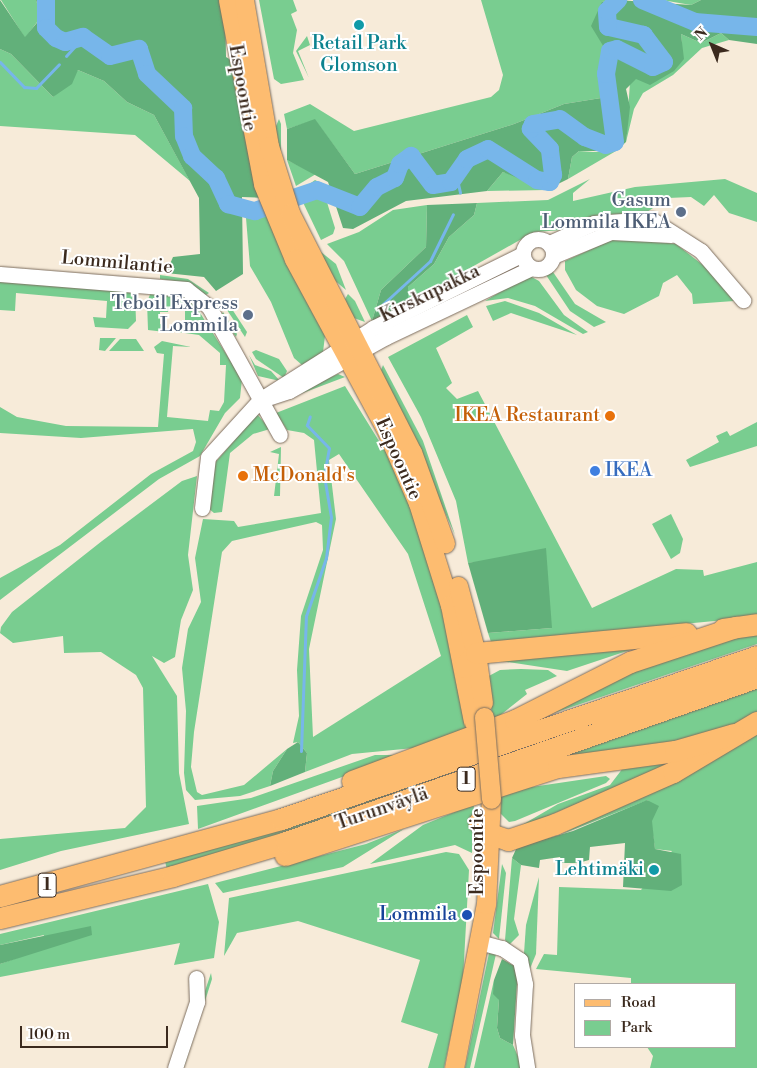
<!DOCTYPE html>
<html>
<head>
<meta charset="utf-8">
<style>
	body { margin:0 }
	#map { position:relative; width:757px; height:1068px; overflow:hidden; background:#f7ebd9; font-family:"Libre Bodoni",serif }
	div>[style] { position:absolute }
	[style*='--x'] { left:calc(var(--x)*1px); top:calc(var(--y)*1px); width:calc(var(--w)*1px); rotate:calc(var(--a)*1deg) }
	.green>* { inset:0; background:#79cd90 }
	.forest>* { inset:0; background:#62b07a }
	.stream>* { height:3px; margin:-1.5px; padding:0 1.5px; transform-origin:1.5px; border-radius:1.5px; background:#77b6ea }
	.river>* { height:18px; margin:-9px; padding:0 9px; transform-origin:9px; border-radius:9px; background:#77b6ea }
	.roads { filter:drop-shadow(0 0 1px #7d6e5f) drop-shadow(0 0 1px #7d6e5f) }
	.minor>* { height:15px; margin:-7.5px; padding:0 7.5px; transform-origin:7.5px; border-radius:7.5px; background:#fff }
	.minor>.ring { margin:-7.5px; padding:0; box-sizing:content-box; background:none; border:15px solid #fff; border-radius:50% }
	.major>* { height:19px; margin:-9.5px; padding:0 9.5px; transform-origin:9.5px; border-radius:9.5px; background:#fdbc70 }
	.highway>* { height:21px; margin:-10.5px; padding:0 10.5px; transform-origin:10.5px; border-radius:10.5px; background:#fdbc70 }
	.bridges { filter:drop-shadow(0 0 1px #7d6e5f) drop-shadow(0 0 1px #7d6e5f) }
	.major-bridge>* { height:19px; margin:-9.5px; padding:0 9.5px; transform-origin:9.5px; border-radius:9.5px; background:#fdbc70 }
	.dots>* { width:14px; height:14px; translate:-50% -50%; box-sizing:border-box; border:2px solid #fff; border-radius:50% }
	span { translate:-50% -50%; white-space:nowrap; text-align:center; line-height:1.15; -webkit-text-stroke:4px #fff; paint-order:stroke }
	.shield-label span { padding:1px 4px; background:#fff; border:1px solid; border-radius:4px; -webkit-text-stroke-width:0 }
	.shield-label { font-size:18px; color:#3b2a1e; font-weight:700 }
	.culture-label { font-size:19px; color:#0d838f }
	.right { translate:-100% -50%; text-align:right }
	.street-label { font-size:19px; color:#3b2a1e }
	.service-label { font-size:19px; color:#4e5e75 }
	.food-label { font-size:19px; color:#c56008 }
	.left { translate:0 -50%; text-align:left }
	.shop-label { font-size:19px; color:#366cbe }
	.transit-label { font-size:19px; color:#164399 }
	.legend { position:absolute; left:574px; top:983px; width:162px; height:65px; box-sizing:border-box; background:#fff; border:1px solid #b1aaa5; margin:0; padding:6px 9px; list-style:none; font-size:15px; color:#3b2a1e }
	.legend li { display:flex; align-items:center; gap:10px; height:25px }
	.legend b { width:25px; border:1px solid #b1aaa5 }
	.north { position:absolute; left:687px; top:20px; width:50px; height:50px; -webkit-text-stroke:4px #fff; paint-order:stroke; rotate:316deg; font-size:14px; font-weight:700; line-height:20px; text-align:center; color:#3b2a1e }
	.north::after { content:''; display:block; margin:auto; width:18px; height:22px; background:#3b2a1e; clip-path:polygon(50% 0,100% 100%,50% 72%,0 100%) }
	.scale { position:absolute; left:20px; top:1026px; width:148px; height:22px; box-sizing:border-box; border:2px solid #3b2a1e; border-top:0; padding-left:6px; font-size:15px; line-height:18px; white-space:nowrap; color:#3b2a1e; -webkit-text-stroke:4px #fff; paint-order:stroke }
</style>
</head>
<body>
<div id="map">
	<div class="green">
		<div style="clip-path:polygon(1px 0,36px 0,41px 17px,25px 38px)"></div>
		<div style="clip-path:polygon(259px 0,293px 0,297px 11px,291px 14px,297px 30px,293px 53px,304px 80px,281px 84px,274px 79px)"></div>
		<div style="clip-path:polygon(481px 0,617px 0,602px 2px,605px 49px,601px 98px,564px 104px,514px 124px,355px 174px,315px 120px,287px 129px,284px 114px,310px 104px,354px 131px,491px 97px,499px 90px,503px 75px)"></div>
		<div style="clip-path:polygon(662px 0,701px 0,691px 5px)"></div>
		<div style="clip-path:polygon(721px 33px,729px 40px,702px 48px,673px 75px,643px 93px,634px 109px,626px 142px,630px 82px,682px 45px,681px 34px,701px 43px)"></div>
		<div style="clip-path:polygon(307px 36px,310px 45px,298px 51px,309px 78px,296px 51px)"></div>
		<div style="clip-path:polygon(0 49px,11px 54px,53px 97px,78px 70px,104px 81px,127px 102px,154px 115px,190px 181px,135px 135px,0 126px)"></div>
		<div style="clip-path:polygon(279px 119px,281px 124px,281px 154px,273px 133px)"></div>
		<div style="clip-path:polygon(579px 151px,593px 152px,616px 151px,568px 179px,572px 157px)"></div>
		<div style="clip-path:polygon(287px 160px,316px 174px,296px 186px)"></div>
		<div style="clip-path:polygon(503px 172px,521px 177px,546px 190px,487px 191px)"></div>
		<div style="clip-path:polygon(590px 179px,573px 193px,573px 201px,635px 187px,725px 179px,757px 193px,757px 222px,729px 213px,714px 195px,704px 206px,691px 197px,668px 198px,644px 214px,602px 215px,563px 230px,534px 232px,408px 303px,408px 287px,434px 264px,449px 237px,474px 215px,477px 203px,548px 200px)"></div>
		<div style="clip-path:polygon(315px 180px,321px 183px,335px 228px,333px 234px,321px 240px,298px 192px)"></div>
		<div style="clip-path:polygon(251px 202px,267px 202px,325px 336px,323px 352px,302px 365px,294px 358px,271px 302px,250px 266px,246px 218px)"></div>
		<div style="clip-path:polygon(427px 205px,426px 247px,381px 290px,372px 321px,344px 261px,327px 244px,359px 232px,393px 210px)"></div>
		<div style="clip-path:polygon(618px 237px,676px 244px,717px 276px,734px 301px,693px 304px,692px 294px,677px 275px,663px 283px,659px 296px,624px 314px,597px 306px,576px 290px,565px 270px,565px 261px)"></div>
		<div style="clip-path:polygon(321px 252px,336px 264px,346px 290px,333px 279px)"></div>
		<div style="clip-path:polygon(553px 272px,575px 304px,606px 322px,594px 327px,570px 311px,546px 275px)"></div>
		<div style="clip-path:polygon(160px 275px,188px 279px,209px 293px,206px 295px,188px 283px,160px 279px)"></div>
		<div style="clip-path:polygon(528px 275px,539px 281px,564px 315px,588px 332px,583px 334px,535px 306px,508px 298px,485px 301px)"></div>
		<div style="clip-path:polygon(0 279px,135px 292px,136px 321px,128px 329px,95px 327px,93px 317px,106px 318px,107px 301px,16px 293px,15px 311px,0 310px)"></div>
		<div style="clip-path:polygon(151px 292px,177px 293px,200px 305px,197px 308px,242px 379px,240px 398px,225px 413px,200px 456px,159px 479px,0 600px,0 578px,60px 545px,151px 474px,193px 451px,196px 442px,193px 429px,81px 438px,0 433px,0 407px,17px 417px,66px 426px,158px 427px,164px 354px,157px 353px,154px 347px,162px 341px,191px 347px,173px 346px,167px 417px,208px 421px,210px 410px,219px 411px,224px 402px,226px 365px,220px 365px,220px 353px,199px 335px,178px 332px,178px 327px,185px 327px,185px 308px,169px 307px,168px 312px,160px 312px,160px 324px,166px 325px,165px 332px,148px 330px,147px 302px)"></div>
		<div style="clip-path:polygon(348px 294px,355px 301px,365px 322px,351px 317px,345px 299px)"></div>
		<div style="clip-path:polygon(505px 301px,539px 313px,577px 335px,511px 313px,493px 321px,486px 306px)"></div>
		<div style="clip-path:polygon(228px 303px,247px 332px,245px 337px,225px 307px)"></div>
		<div style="clip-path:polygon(223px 312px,237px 334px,236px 337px,221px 316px)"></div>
		<div style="clip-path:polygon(467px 315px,473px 327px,436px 348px,452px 383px,446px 388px,457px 399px,478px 391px,592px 608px,676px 569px,703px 570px,704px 576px,757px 562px,757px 617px,491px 642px,488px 633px,552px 628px,478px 562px,468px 563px,456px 501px,421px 417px,388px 357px)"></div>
		<div style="clip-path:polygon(100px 338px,116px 338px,105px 351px,99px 350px)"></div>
		<div style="clip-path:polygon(120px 339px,136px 339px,144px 351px,109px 351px)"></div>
		<div style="clip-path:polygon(256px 350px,279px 359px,287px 371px,284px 378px,256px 359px,252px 352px)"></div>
		<div style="clip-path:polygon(249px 355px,255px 365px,271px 371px,280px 381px,258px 376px)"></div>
		<div style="clip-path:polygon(383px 365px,423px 441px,455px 535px,381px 370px)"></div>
		<div style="clip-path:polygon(338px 374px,345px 377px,295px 396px,302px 390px)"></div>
		<div style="clip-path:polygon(evenodd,345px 386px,400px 475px,442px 591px,471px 730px,414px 748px,352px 754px,305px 772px,307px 753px,298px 742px,293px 743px,299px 716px,297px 670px,301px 616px,323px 550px,322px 525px,316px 522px,232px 541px,222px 552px,194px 732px,191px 767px,197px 792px,202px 795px,244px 785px,287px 749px,273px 771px,270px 786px,240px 796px,195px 800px,186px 790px,184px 773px,186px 711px,182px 668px,188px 629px,201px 602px,195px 558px,203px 519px,234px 521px,238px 527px,321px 513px,314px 440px,304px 433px,287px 430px,276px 413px,345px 386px,339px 454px,408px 554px,441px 656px,313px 737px,309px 649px,336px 519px,329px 460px,339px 454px)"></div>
		<div style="clip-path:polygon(257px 414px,270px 429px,253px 434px,230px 453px,222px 512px,214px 513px,208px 508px,214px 464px)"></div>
		<div style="clip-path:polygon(757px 422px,757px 446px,690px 467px,686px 460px,719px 442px,716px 436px,727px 431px,730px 436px)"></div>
		<div style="clip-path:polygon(281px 447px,280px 496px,274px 496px,279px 454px,270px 452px)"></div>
		<div style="clip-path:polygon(197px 476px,188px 555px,193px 590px,181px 620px,175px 657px,164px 663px,152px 656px,177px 696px,179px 773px,189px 824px,61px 851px,0 870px,0 839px,125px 828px,146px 807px,143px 688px,136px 675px,101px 652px,64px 653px,63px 636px,13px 643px,0 633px,1px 627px,12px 612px,102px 541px,182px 481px)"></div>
		<div style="clip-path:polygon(671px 514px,683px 539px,680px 553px,671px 559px,652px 524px)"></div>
		<div style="clip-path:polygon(757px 631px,757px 644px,545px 716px,619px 674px)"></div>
		<div style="clip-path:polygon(636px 648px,567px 671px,494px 660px)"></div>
		<div style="clip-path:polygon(521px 669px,548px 670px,557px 676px,525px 690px,527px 694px,493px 721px,487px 677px,500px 670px)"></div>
		<div style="clip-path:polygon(757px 688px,757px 713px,725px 730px,502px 778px)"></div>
		<div style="clip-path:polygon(757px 731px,757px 1068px,650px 1068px,653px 1056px,647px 1047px,736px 1047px,736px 984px,631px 984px,631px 978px,536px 969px,544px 954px,557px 955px,559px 887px,641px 890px,672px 851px,655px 849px,648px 800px,560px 835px)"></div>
		<div style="clip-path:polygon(375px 755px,403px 755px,198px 829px,197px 806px,251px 798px)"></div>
		<div style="clip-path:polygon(688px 757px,510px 832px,558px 804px,610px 785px,623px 768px)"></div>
		<div style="clip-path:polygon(473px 760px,473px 768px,354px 811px,167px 870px,165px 861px)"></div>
		<div style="clip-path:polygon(606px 776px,610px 779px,606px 783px,515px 821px,509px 822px,499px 812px,499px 796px,505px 791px)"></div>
		<div style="clip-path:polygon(474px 804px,472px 853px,455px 845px,370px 864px,423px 825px)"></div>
		<div style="clip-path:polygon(404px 829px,343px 867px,223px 893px,215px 883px,366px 844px)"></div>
		<div style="clip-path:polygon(446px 852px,459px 854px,469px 870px,463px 979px,444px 1068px,428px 1068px,438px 1034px,401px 1022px,420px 960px,298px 921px,237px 933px,224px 956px,229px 898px)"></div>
		<div style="clip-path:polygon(512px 858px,521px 865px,514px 919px,519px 935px,509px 945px,505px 940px)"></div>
		<div style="clip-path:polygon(502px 864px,506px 873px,499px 939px,493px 933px)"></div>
		<div style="clip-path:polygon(539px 877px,536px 954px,529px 971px,524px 953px,526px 925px)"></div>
		<div style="clip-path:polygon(208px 884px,219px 922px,214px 958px,174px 965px,180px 943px,0 977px,0 964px,39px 950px,44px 935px,0 945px,0 934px)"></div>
		<div style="clip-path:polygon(489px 953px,496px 954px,470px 1068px,465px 1068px)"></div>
		<div style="clip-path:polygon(211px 973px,212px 979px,184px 1067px,180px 1066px)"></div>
		<div style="clip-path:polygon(494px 980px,499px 1000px,497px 1028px,500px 1038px,513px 1045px,523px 1068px,474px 1068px)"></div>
	</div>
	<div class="forest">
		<div style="clip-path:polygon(0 0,25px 37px,41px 18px,36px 0,225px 0,226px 57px,231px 60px,265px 198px,242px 197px,243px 274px,216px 291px,204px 277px,166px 273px,173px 257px,200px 254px,199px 198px,154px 115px,127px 102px,104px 81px,78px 70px,72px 84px,53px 97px,11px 54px,0 49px)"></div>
		<div style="clip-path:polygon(617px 0,691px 5px,701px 0,757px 0,757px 44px,729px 40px,721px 33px,701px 43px,681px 34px,684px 59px,674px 71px,650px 85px,636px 79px,626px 89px,630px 107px,626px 142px,616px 151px,579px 151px,572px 157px,568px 179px,546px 190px,503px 172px,487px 191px,406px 201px,353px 229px,343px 228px,328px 182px,287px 160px,287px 129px,315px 119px,355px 174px,514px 124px,564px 104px,601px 98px,605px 49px,591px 26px,602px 2px)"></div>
		<div style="clip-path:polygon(477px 203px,474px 215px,449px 237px,434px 264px,408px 287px,408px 303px,372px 321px,381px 290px,426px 247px,427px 205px)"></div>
		<div style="clip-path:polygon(546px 548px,552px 628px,488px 633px,468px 563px)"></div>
		<div style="clip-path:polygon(298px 742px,307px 753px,305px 772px,270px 786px,273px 771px,287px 749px)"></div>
		<div style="clip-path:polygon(647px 800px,659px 806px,652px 821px,655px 849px,681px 854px,682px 885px,671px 891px,623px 887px,625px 843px,590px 847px,589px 860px,578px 863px,562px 863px,560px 857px,540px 860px,539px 868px,521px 865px,512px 858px,517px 847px,573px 831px)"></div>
		<div style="clip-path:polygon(91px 926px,92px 935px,0 964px,0 945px)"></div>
		<div style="clip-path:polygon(502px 959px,518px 968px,513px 1045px,500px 1038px,497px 1028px,499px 1000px,493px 994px,494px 980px)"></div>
	</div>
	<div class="stream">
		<div style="--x:66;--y:56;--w:25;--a:-48"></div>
		<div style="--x:0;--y:62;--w:35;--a:46"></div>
		<div style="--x:24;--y:87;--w:12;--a:5"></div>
		<div style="--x:36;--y:88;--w:33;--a:-46"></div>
		<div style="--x:456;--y:175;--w:18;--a:77"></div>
		<div style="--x:383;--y:304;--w:64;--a:-42.5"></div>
		<div style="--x:430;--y:261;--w:52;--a:-63.9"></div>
		<div style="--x:301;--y:751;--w:135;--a:-87.9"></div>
		<div style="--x:306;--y:616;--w:61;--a:-71"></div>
		<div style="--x:326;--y:558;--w:41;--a:-83"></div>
		<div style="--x:331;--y:517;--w:42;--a:-99.7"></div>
		<div style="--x:324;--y:476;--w:28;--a:-80"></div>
		<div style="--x:329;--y:448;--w:32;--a:-134"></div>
		<div style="--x:307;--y:425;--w:9;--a:-72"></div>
	</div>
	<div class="river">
		<div style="--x:46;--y:0;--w:28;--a:90"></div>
		<div style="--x:46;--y:28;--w:14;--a:45"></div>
		<div style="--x:56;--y:38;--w:10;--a:24"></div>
		<div style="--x:65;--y:42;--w:19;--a:-16"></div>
		<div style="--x:83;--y:37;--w:33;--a:35"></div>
		<div style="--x:110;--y:56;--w:30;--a:-14"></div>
		<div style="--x:139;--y:49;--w:26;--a:72"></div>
		<div style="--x:147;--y:74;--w:50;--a:43.4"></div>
		<div style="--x:183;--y:108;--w:28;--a:88"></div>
		<div style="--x:184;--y:136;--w:22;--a:68"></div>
		<div style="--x:192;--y:156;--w:33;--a:43"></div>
		<div style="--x:216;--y:178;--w:29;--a:65"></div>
		<div style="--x:228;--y:204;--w:28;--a:15"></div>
		<div style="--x:255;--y:211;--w:65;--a:-18.7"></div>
		<div style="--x:317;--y:190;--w:46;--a:21.6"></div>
		<div style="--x:360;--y:207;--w:26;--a:-50"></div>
		<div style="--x:377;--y:187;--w:20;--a:-27"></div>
		<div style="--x:395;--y:178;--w:15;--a:-70"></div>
		<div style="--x:400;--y:164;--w:14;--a:-36"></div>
		<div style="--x:411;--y:156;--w:36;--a:53"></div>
		<div style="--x:433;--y:185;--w:18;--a:-9"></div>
		<div style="--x:451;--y:182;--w:28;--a:-55"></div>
		<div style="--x:467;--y:159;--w:23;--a:-25"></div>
		<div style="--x:488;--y:149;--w:58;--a:32.3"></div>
		<div style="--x:537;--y:180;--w:13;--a:9"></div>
		<div style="--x:550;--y:182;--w:8;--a:-67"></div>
		<div style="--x:553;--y:175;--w:26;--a:-97"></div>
		<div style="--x:550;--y:149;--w:28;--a:-134"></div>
		<div style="--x:531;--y:129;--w:5;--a:-68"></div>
		<div style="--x:533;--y:124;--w:27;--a:-10"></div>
		<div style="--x:560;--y:119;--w:31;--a:36"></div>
		<div style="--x:585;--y:137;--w:22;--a:21"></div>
		<div style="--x:606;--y:145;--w:9;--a:-18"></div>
		<div style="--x:615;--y:142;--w:69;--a:-97.5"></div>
		<div style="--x:606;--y:74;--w:23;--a:-80"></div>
		<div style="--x:610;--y:51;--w:7;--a:-16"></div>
		<div style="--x:617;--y:49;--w:40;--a:26.6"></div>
		<div style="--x:653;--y:67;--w:12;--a:-24"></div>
		<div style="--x:664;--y:62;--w:34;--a:-127"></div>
		<div style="--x:644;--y:35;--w:37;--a:-167"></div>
		<div style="--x:608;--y:27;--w:16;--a:-94"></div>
		<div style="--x:607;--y:11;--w:16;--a:-45"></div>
		<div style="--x:642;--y:0;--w:57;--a:22.5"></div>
		<div style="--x:695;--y:22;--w:62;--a:4.6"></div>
	</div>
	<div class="roads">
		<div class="minor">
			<div class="ring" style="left:523px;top:239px;width:15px;height:15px"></div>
			<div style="--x:549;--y:243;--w:49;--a:-24"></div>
			<div style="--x:594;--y:223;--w:57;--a:-4"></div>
			<div style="--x:651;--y:219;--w:59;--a:32.6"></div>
			<div style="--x:701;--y:251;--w:65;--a:49.4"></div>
			<div style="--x:553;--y:256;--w:63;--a:-22.5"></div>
			<div style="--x:611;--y:232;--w:60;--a:2.9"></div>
			<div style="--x:0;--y:274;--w:187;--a:4.6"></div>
			<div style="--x:186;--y:289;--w:29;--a:38"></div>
			<div style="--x:209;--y:307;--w:146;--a:61"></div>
			<div style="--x:270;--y:397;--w:20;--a:-18"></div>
			<div style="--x:289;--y:391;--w:111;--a:-29.1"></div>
			<div style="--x:386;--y:337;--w:161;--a:-25.4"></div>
			<div style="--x:202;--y:508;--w:51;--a:-83.3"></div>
			<div style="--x:208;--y:457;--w:79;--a:-47.6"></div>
			<div style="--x:261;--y:399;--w:133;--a:-32.4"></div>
			<div style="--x:373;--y:328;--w:167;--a:-26.3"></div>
			<div style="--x:479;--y:942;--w:24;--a:15"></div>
			<div style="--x:502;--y:948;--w:22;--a:34"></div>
			<div style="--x:520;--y:960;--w:25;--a:78"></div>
			<div style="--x:525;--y:984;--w:51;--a:93.4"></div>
			<div style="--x:522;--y:1035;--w:33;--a:81"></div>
			<div style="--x:175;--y:1068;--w:70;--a:-71.6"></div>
			<div style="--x:197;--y:1002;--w:24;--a:-92"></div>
		</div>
		<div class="major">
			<div style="--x:228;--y:0;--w:187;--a:79.2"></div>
			<div style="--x:263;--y:184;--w:81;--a:67.5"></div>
			<div style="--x:294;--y:259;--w:191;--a:61.6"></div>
			<div style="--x:385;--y:427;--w:83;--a:66.5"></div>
			<div style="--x:418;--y:503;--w:107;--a:72.6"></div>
			<div style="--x:450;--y:605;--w:118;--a:78.8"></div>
			<div style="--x:244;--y:0;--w:148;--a:80.3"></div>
			<div style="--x:269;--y:146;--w:70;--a:72.6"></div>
			<div style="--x:290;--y:213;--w:268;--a:63"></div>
			<div style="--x:412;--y:452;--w:97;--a:70.1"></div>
			<div style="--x:458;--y:586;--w:69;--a:75"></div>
			<div style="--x:476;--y:653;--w:50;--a:82"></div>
			<div style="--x:454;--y:1068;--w:167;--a:-79"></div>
			<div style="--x:486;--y:904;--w:105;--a:-87.3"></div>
		</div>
		<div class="highway">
			<div style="--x:723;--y:629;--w:34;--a:-8"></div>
			<div style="--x:464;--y:667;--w:18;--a:-49"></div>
			<div style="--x:476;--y:653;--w:211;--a:-5.4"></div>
			<div style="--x:352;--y:781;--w:174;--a:-20.5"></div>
			<div style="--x:515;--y:720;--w:129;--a:-26.8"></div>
			<div style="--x:630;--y:662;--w:112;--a:-18.3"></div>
			<div style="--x:479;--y:822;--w:16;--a:47"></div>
			<div style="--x:490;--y:834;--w:19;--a:18"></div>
			<div style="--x:508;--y:840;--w:50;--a:-18.8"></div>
			<div style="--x:555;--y:824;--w:129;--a:-23.8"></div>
			<div style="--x:673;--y:772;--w:98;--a:-30.8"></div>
			<div style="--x:285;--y:855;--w:287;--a:-17.9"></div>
			<div style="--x:558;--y:767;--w:118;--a:-7.8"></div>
			<div style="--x:675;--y:751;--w:61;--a:-16.1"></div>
			<div style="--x:0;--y:896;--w:291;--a:-15.3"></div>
			<div style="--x:281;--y:819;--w:503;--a:-18.9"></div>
			<div style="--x:0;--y:918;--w:178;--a:-13.6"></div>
			<div style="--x:173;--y:876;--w:118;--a:-16.7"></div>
			<div style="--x:286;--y:842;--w:499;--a:-19.3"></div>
		</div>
	</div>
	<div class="bridges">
		<div class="major-bridge">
			<div style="--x:484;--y:717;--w:82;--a:85.1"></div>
		</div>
	</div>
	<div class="dots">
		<div style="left:359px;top:25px;background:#0f9aa8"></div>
		<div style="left:681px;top:212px;background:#5c6f8a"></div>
		<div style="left:248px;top:315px;background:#5c6f8a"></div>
		<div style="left:610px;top:416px;background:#e8710a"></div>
		<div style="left:595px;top:471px;background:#3f7fe0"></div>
		<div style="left:243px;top:476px;background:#e8710a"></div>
		<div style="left:654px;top:870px;background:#0f9aa8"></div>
		<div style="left:467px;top:915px;background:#1a4fb4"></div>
	</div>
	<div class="shield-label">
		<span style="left:466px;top:779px">1</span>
		<span style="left:47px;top:885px">1</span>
	</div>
	<div class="culture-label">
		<span style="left:359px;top:55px">Retail Park<br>Glomson</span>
		<span class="right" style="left:644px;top:870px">Lehtimäki</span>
	</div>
	<div class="street-label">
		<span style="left:242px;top:88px;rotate:80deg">Espoontie</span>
		<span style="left:117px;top:263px;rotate:5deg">Lommilantie</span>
		<span style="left:430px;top:294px;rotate:-26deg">Kirskupakka</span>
		<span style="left:398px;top:459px;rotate:66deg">Espoontie</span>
		<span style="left:382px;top:809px;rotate:-19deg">Turunväylä</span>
		<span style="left:478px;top:852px;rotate:-90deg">Espoontie</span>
	</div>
	<div class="service-label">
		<span class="right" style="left:671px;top:212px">Gasum<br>Lommila IKEA</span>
		<span class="right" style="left:238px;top:315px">Teboil Express<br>Lommila</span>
	</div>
	<div class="food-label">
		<span class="right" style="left:600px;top:416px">IKEA Restaurant</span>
		<span class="left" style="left:253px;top:476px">McDonald's</span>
	</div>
	<div class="shop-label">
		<span class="left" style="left:605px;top:471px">IKEA</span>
	</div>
	<div class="transit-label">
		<span class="right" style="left:457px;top:915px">Lommila</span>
	</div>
	<ul class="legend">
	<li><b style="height:6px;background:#fdbc70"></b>Road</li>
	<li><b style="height:14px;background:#79cd90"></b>Park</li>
	</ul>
	<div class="north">N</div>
	<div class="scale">100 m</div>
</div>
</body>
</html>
